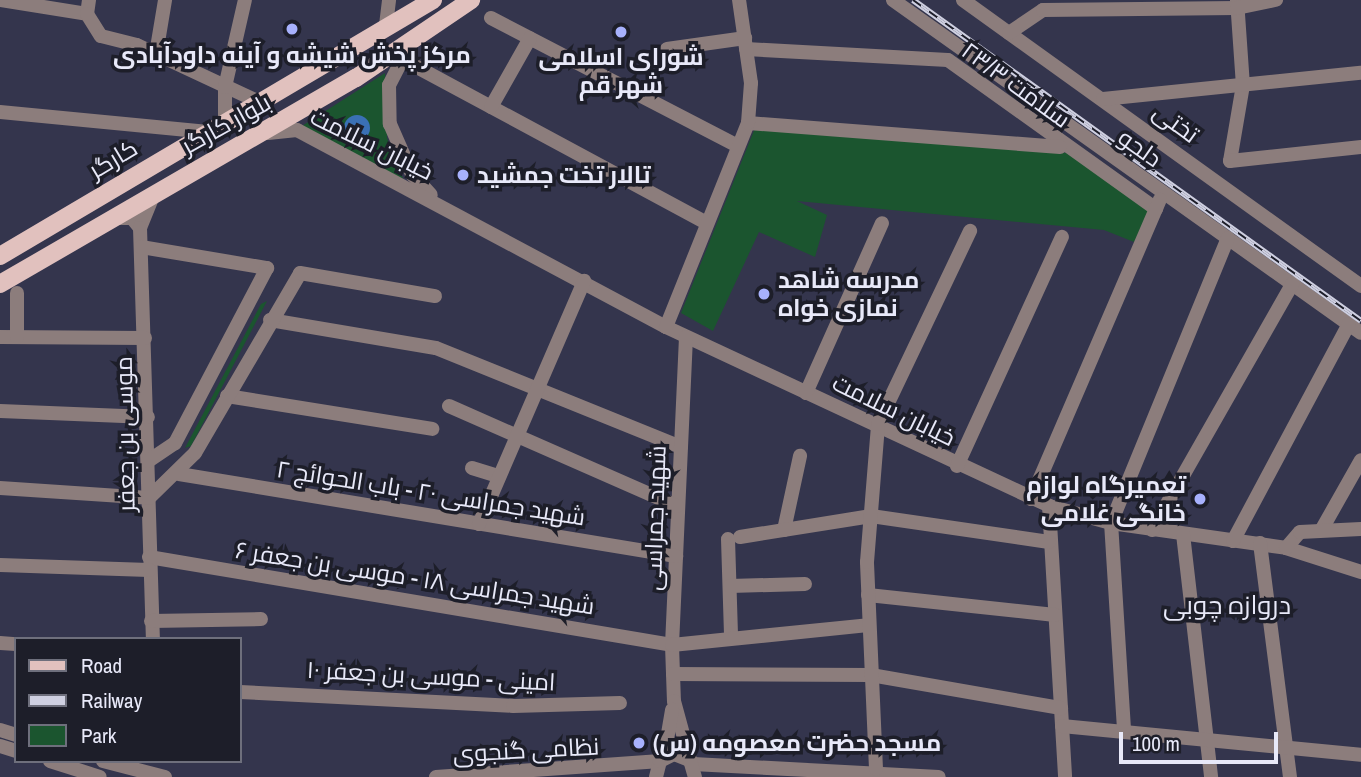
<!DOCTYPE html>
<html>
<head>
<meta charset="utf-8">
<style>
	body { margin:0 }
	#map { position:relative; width:1361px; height:777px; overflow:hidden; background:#34354d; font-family:"Archivo Narrow",Cairo,sans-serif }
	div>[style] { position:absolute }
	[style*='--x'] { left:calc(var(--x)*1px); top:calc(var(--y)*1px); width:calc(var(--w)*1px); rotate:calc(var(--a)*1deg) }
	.green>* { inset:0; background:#1b552f }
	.water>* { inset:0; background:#3a70b5 }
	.round { border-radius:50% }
	.minor>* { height:14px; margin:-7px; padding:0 7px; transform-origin:7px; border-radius:7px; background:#8c7d7c }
	.major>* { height:18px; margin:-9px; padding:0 9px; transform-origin:9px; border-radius:9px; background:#e1c1be }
	.rail>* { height:6px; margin-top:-3px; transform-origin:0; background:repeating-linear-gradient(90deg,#1d1e29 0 10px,#cfd0e1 0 20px); box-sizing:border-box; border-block:2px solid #cfd0e1 }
	.dots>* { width:19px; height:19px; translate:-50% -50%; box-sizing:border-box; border:4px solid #1d1e29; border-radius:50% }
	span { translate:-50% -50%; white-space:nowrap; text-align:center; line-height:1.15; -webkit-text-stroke:7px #1d1e29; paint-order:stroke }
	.poi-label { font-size:24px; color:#e8e9f9; font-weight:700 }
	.left { translate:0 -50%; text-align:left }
	.right { translate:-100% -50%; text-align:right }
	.street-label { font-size:24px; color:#e8e9f9 }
	.neighbourhood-label { font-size:26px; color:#e8e9f9 }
	.legend { position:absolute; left:14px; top:637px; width:228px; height:126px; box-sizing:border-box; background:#1d1e29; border:2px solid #6e6f7c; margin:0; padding:9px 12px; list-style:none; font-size:21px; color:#e8e9f9 }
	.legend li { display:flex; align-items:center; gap:14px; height:35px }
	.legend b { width:35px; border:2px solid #6e6f7c }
	.scale { position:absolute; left:1119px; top:732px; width:159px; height:32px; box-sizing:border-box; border:4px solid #e8e9f9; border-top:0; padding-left:9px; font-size:21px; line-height:24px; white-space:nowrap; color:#e8e9f9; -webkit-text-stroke:5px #1d1e29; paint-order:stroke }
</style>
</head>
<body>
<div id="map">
	<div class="green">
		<div style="clip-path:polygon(385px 73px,387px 138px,404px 181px,302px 126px)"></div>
		<div style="clip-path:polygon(755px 128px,1069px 153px,1150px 210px,1134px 242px,1104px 230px,797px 201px,827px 215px,815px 257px,759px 232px,713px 331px,681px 313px)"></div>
		<div style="clip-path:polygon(267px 301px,191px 446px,185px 448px,261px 304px)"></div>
	</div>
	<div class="water">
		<div class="round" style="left:344px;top:115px;width:26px;height:26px"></div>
	</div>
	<div class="minor">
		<div style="--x:0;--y:0;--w:88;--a:9.1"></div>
		<div style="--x:89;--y:0;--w:14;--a:98"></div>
		<div style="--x:87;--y:14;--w:26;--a:58"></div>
		<div style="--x:101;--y:36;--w:37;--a:14"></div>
		<div style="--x:137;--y:45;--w:135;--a:25"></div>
		<div style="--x:893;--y:0;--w:574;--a:35.43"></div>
		<div style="--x:963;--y:0;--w:490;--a:35.7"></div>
		<div style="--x:1237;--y:0;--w:85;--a:86"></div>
		<div style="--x:1243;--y:85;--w:77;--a:99.7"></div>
		<div style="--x:1230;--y:161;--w:132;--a:-6.1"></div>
		<div style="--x:491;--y:18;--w:278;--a:27.4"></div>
		<div style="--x:386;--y:25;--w:25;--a:-83"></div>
		<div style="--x:1009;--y:33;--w:41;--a:-34.1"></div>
		<div style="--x:1043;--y:10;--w:194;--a:-0.6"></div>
		<div style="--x:1237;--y:8;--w:40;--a:-12"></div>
		<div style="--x:667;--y:49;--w:79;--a:-8"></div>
		<div style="--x:746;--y:49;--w:202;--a:3.1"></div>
		<div style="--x:948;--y:60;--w:256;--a:35.6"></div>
		<div style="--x:156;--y:54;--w:55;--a:-80.5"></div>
		<div style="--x:405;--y:54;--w:35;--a:117"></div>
		<div style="--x:389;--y:85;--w:39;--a:89"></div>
		<div style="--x:390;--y:124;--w:55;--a:66.3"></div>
		<div style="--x:412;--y:174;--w:28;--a:48"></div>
		<div style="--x:402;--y:59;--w:346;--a:28.3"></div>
		<div style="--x:1103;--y:99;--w:259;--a:-5.8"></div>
		<div style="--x:491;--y:107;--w:79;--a:-60.5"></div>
		<div style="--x:0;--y:112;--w:209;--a:5.5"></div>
		<div style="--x:225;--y:122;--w:35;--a:-90"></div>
		<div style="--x:225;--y:87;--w:89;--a:-77.1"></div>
		<div style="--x:748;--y:123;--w:313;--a:4.4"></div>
		<div style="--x:268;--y:133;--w:29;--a:-6"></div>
		<div style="--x:297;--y:130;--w:418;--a:28.1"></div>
		<div style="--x:666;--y:327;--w:423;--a:25"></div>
		<div style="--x:1049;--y:506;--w:64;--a:15.3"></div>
		<div style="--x:1111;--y:523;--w:177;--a:8.1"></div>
		<div style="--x:1286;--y:548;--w:79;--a:17.7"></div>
		<div style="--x:114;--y:218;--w:18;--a:0"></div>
		<div style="--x:132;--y:218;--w:13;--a:51"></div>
		<div style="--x:140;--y:228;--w:35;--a:-68"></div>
		<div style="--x:140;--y:228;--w:411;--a:88.2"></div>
		<div style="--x:141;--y:247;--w:128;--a:9.5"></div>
		<div style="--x:267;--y:268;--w:198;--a:117.7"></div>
		<div style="--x:175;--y:443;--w:32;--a:146"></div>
		<div style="--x:270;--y:320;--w:168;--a:9.6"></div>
		<div style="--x:436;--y:348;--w:264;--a:22"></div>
		<div style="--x:666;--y:327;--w:220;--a:-68.1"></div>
		<div style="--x:748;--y:123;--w:40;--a:-85.7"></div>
		<div style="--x:751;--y:83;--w:84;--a:-98.2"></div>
		<div style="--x:0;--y:337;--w:145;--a:0.4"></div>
		<div style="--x:17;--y:337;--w:44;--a:-90"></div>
		<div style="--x:686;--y:337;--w:308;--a:92.6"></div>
		<div style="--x:672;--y:645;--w:56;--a:88"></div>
		<div style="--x:674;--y:701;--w:61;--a:74.8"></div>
		<div style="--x:806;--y:393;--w:186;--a:-65.9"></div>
		<div style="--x:227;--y:396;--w:208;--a:9.1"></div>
		<div style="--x:449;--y:406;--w:249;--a:23.7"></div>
		<div style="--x:0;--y:411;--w:148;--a:2.3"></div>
		<div style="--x:957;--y:466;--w:252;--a:-65.4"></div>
		<div style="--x:472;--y:468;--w:28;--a:17"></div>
		<div style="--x:179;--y:474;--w:504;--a:9.37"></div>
		<div style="--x:0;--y:488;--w:149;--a:3.8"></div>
		<div style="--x:149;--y:498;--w:64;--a:-44.4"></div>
		<div style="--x:195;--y:453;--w:208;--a:-59.7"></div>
		<div style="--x:300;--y:273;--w:137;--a:9.7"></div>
		<div style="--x:1031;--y:499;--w:326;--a:-66.7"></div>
		<div style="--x:1049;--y:506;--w:271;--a:86.6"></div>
		<div style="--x:479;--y:524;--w:265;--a:-66.6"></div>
		<div style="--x:1322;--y:529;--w:79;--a:-60.5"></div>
		<div style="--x:784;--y:530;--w:76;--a:-77.8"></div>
		<div style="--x:1152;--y:530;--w:284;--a:-60.3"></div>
		<div style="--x:1183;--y:534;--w:245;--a:83.4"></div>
		<div style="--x:740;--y:537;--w:133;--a:-9.1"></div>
		<div style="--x:871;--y:516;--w:180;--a:8.3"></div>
		<div style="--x:728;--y:539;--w:98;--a:88.2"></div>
		<div style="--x:1233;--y:541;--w:246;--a:-61.9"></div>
		<div style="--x:1260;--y:543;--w:236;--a:82.7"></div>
		<div style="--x:1286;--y:548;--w:21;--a:-49"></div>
		<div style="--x:1300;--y:532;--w:61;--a:-2.8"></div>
		<div style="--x:149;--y:557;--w:530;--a:9.55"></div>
		<div style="--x:672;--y:645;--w:197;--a:-5.8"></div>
		<div style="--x:0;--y:565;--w:149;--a:1.9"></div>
		<div style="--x:730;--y:586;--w:75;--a:-1.5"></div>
		<div style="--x:868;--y:595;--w:188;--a:6.1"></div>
		<div style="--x:151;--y:621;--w:110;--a:-1"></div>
		<div style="--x:0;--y:643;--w:16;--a:4"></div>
		<div style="--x:673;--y:674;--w:198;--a:0.3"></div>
		<div style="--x:871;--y:675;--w:193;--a:9.9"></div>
		<div style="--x:240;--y:692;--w:273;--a:2.9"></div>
		<div style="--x:513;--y:706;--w:107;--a:-1.6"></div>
		<div style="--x:1062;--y:726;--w:300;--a:5.5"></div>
		<div style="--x:1124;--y:729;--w:206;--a:-93.6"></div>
		<div style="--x:1111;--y:523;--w:308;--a:-67.7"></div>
		<div style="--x:0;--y:730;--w:17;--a:17"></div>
		<div style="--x:0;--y:746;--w:17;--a:17"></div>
		<div style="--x:664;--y:757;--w:48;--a:-80.3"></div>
		<div style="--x:50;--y:761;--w:52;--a:17.7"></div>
		<div style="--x:103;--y:761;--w:64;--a:14.5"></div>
		<div style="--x:693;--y:764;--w:246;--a:3"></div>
		<div style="--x:876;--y:769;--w:207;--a:-92.5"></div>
		<div style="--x:867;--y:562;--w:138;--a:-85.4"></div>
		<div style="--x:878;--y:424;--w:214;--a:-64.5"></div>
		<div style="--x:436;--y:777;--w:225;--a:-4.1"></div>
		<div style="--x:656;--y:777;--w:16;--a:-76"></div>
		<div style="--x:660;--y:761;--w:16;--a:-27"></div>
		<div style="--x:674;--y:754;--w:17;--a:21"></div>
		<div style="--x:690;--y:760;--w:18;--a:74"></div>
	</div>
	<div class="major">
		<div style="--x:0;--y:256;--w:503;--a:-30.59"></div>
		<div style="--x:0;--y:284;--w:411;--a:-30.1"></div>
		<div style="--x:356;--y:78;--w:139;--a:-34.1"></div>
	</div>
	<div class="rail">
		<div style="--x:913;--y:0;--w:551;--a:35.62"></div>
	</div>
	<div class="dots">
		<div style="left:292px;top:29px;background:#a7b1fc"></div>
		<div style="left:621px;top:32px;background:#a7b1fc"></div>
		<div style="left:463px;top:175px;background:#a7b1fc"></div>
		<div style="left:764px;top:294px;background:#a7b1fc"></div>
		<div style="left:1200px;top:499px;background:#a7b1fc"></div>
		<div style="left:639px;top:743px;background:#a7b1fc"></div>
	</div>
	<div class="poi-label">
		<span style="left:292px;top:55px">مرکز پخش شیشه و آینه داودآبادی</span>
		<span style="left:621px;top:71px">شورای اسلامی<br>شهر قم</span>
		<span class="left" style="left:477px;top:175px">تالار تخت جمشید</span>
		<span class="left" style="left:778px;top:294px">مدرسه شاهد<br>نمازی خواه</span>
		<span class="right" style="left:1186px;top:499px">تعمیرگاه لوازم<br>خانگی غلامی</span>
		<span class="left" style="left:653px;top:743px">مسجد حضرت معصومه (س)</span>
	</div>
	<div class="street-label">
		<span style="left:1016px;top:85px;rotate:36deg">سلامت ۲۳/۳</span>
		<span style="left:1176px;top:123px;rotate:36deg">تختی</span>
		<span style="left:226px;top:124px;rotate:-29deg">بلوار کارگر</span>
		<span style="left:372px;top:144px;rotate:26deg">خیابان سلامت</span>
		<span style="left:1140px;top:148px;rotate:35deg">دلجو</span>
		<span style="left:113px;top:159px;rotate:-31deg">کارگر</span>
		<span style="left:894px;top:410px;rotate:26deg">خیابان سلامت</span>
		<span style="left:125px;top:434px;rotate:-91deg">موسی بن جعفر</span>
		<span style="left:431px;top:493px;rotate:9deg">شهید جمراسی ۲۰ - باب الحوائج ۲</span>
		<span style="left:655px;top:518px;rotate:-88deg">شهید جمراسی</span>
		<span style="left:415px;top:578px;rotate:9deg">شهید جمراسی ۱۸ - موسی بن جعفر ۶</span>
		<span style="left:431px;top:676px;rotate:3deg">امینی - موسی بن جعفر ۱۰</span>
		<span style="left:526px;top:750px;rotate:-3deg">نظامی گنجوی</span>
	</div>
	<div class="neighbourhood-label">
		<span style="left:1227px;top:605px">دروازه چوبی</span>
	</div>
	<ul class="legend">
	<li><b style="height:9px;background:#e1c1be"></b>Road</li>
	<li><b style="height:9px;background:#cfd0e1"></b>Railway</li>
	<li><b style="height:19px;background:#1b552f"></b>Park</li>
	</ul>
	<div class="scale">100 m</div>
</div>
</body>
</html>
